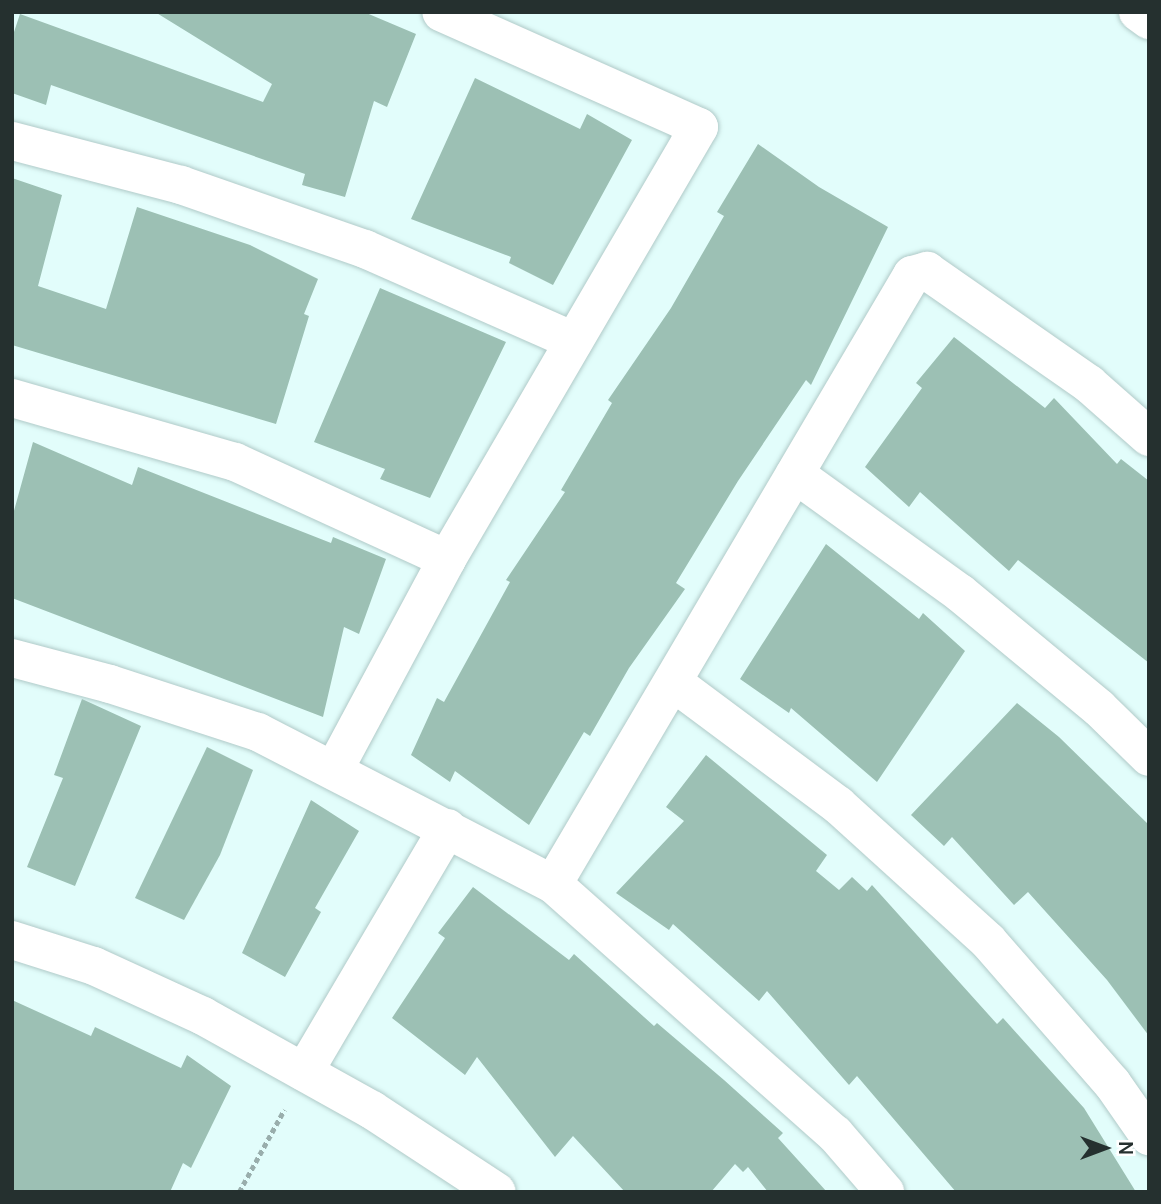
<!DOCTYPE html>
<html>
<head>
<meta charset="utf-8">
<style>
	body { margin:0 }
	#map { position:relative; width:1161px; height:1204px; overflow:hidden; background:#e2fdfb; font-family:Manrope,sans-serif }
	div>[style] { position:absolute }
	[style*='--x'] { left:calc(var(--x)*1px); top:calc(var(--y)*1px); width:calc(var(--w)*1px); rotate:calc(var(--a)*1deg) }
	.building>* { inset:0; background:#9cc0b4 }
	.path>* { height:4.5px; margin-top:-2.25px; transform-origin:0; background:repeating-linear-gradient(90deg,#99aeac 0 5px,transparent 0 8.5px) }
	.roads { filter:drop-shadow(0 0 2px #b0cac8) drop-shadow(0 0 2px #b0cac8) }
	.street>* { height:38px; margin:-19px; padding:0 19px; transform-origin:19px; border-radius:19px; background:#fff }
	.secondary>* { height:38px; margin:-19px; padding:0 19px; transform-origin:19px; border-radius:19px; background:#fff }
	.highway>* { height:38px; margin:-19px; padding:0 19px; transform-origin:19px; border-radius:19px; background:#fff }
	span { translate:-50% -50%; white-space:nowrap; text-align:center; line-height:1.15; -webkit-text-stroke:5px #fff; paint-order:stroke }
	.frame { position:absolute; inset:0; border:14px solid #25302f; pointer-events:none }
	.north { position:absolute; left:1070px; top:1113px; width:70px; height:70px; -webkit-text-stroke:5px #fff; paint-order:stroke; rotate:90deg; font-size:19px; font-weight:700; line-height:28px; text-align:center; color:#25302f }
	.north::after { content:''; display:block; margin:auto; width:24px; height:32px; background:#25302f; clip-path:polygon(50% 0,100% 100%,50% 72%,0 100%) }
</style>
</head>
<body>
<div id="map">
	<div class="building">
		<div style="clip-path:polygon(155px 12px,364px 12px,416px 34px,387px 107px,374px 101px,345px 197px,302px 185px,305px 174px,51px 85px,46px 105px,12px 93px,12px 38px,20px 14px,263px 102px,272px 84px)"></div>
		<div style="clip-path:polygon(475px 78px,580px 129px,587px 114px,632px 140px,553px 285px,509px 263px,511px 257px,411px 219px)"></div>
		<div style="clip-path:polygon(758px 144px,819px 187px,888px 227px,811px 385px,806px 380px,738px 481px,676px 583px,685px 589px,629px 668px,590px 736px,584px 732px,529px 825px,455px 771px,450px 782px,411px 755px,437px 698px,444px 702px,510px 582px,506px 580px,565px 492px,561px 490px,612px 403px,608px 400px,671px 308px,724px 216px,717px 212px)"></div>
		<div style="clip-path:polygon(12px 178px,62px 195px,38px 286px,106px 309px,137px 207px,250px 245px,318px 279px,304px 314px,309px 316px,276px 424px,12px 345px)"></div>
		<div style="clip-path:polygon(380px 288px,506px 342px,430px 498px,380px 479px,385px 469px,314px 442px)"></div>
		<div style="clip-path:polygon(954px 337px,1045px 408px,1054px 398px,1117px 464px,1121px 459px,1149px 481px,1149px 663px,1018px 560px,1009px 571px,920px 492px,909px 507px,865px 467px,922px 388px,916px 383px)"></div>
		<div style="clip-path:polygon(33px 442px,132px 485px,138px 467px,331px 543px,333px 537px,386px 559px,359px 634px,344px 627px,323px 717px,12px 598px,12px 518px)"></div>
		<div style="clip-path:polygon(826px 544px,919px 619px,923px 613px,965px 651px,877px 782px,791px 708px,789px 713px,740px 679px)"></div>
		<div style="clip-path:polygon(82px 699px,141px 726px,75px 886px,27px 867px,63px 778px,54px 775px)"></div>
		<div style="clip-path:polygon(1017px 703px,1059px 737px,1149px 825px,1149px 1036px,1107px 980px,1028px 892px,1014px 905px,952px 837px,944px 846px,911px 815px)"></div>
		<div style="clip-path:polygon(207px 747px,253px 770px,220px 855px,184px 920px,135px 898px)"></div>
		<div style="clip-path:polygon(706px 755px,827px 855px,816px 871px,839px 890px,852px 877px,867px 891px,872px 885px,997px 1024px,1003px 1018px,1084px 1108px,1136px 1192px,956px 1192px,857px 1076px,849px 1085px,767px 991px,759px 1001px,673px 924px,669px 930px,616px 893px,684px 821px,666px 807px)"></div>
		<div style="clip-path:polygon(311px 800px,359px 831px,315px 908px,321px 912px,285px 977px,242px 953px)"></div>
		<div style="clip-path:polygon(473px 887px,569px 960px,574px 954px,654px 1026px,657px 1023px,724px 1080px,783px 1133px,778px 1138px,827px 1192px,768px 1192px,748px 1167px,743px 1172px,735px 1164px,711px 1192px,625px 1192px,573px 1136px,555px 1157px,477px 1057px,465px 1075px,392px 1018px,445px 938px,438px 933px)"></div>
		<div style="clip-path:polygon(12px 1000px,91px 1036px,95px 1027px,181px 1068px,187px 1055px,231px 1086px,191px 1168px,183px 1163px,170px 1192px,12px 1192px)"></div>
	</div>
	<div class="path">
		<div style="--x:239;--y:1192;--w:94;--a:-61.2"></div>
	</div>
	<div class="roads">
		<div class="street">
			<div style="--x:12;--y:141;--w:175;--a:14.6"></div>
			<div style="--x:181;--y:185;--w:195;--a:19.2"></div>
			<div style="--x:365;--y:249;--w:228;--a:23.8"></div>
			<div style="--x:12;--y:398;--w:232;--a:16"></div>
			<div style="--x:235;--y:462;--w:233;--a:24.6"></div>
			<div style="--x:795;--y:474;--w:203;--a:35.8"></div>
			<div style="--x:960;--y:593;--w:180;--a:39.6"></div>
			<div style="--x:1099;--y:708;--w:70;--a:44.4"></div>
			<div style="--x:12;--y:658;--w:101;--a:14.9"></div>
			<div style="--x:110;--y:684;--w:156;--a:18"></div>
			<div style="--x:258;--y:732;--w:332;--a:27.3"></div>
			<div style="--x:553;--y:884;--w:377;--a:41.6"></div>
			<div style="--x:835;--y:1134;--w:77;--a:49.2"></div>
			<div style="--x:673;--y:682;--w:206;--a:36.7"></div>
			<div style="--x:838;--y:805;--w:202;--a:42.2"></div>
			<div style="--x:988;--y:941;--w:189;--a:48.9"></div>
			<div style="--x:1112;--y:1083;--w:65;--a:55.1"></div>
			<div style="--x:334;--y:770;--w:239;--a:-61.8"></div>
			<div style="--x:447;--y:559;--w:500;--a:-59.74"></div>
			<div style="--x:699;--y:127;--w:282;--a:-156"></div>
			<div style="--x:553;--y:884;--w:707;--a:-59.48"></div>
			<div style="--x:912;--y:275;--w:16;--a:-15"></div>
			<div style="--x:927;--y:271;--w:198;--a:34.9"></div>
			<div style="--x:1089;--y:384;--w:80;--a:41.5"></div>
			<div style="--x:304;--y:1072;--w:283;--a:-59.5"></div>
		</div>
		<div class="secondary">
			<div style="--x:12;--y:940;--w:86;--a:17.6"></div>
			<div style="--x:94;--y:966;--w:120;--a:24.6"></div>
			<div style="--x:203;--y:1016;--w:193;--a:29.1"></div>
			<div style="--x:372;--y:1110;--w:149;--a:33.3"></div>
		</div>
		<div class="highway">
			<div style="--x:1138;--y:12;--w:14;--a:36"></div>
		</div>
	</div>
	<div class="frame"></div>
	<div class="north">N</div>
</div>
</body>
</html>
